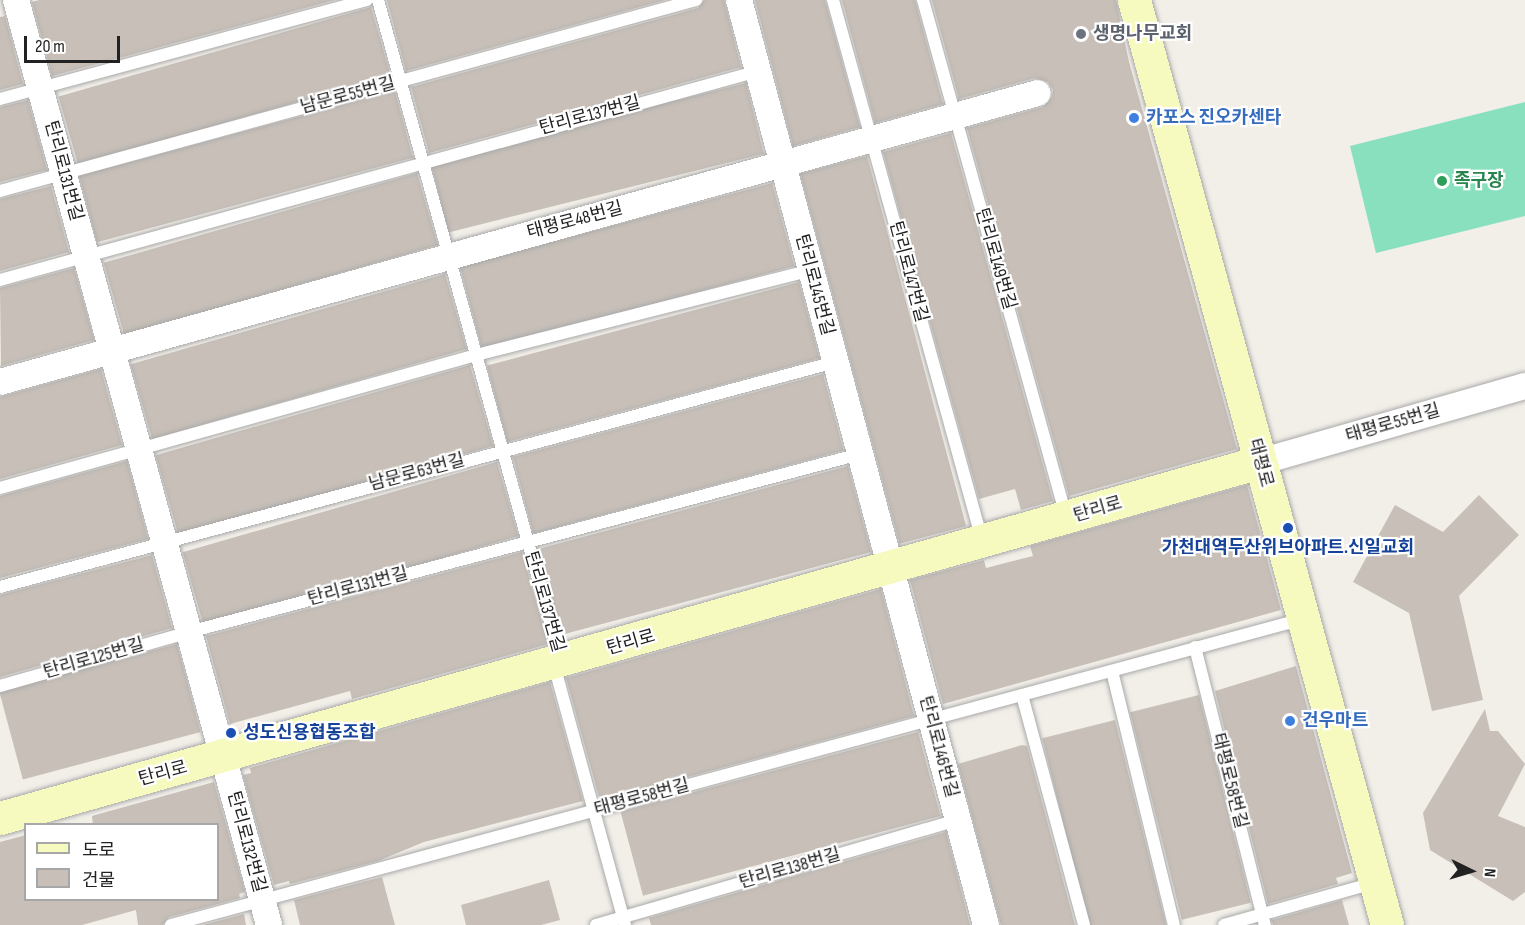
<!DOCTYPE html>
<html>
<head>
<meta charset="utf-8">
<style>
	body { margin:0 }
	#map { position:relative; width:1525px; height:925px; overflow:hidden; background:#f2efe9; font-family:"Sofia Sans Condensed","Noto Sans KR",sans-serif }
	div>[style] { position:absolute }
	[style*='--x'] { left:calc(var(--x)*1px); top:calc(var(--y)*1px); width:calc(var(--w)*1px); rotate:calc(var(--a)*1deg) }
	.pitch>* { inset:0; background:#88e0be }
	.building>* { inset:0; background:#c7bfb8; transform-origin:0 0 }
	.roads { filter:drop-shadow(0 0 2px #a9a9a9) drop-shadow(0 0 2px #a9a9a9) }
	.lane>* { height:12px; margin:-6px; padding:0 6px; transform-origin:6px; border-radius:6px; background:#fff }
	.street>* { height:26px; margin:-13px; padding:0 13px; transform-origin:13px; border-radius:13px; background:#fff }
	.secondary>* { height:33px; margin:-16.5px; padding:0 16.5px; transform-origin:16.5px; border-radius:16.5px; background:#f7fabf }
	.dots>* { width:16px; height:16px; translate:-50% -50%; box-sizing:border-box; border:3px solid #fff; border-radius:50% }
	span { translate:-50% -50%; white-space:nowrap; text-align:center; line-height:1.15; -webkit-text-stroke:4.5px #fff; paint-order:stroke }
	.worship-label { font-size:18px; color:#5b616d; font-weight:700 }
	.left { translate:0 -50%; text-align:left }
	.street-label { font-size:18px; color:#222 }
	.shop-label { font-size:18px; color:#366cbe; font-weight:700 }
	.leisure-label { font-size:18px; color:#27864d; font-weight:700 }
	.transit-label { font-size:18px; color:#164399; font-weight:700 }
	.legend { position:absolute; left:24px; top:823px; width:195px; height:78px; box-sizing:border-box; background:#fff; border:2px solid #a7a7a7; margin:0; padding:8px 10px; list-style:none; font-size:18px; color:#222 }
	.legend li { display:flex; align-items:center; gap:12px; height:30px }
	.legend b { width:30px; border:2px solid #a7a7a7 }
	.north { position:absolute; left:1441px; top:841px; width:60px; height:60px; -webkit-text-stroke:4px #fff; paint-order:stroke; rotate:95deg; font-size:16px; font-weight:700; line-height:24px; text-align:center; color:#222 }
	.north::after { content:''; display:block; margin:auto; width:21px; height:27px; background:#222; clip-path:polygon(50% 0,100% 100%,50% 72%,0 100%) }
	.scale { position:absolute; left:24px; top:36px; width:96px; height:27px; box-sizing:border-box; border:3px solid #222; border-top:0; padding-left:8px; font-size:18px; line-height:21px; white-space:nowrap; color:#222; -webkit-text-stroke:4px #fff; paint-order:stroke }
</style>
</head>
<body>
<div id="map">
	<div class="pitch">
		<div style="clip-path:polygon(1525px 102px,1525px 216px,1376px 253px,1350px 146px)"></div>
	</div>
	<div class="building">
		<div style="clip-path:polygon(39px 0,335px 0,52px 76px,32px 2px)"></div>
		<div style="clip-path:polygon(387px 0,665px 0,406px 71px)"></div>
		<div style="clip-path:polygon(704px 0,724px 0,741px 67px,429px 153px,411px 87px,698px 8px)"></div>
		<div style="clip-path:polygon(755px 0,825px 0,860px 127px,793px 146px)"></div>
		<div style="clip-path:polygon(842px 0,915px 0,943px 104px,875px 123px)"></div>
		<div style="clip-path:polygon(932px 0,1116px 0,1129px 62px,1237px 449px,1069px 496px,967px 128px,1043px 107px,1052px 97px,1053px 90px,1048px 82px,1035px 78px,959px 99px)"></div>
		<div style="left:371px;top:7px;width:71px;height:325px;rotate:74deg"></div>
		<div style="clip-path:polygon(5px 16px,23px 84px,0 90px,0 17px)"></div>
		<div style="left:746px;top:83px;width:73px;height:325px;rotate:76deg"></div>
		<div style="left:395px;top:91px;width:69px;height:327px;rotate:75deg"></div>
		<div style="clip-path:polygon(28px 100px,47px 170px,0 182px,0 107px)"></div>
		<div style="clip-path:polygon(951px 133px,1053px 501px,1021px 510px,1015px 489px,979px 499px,883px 152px)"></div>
		<div style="left:867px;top:156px;width:383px;height:69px;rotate:75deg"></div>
		<div style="left:417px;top:173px;width:75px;height:326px;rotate:74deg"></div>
		<div style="left:772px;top:183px;width:86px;height:323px;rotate:75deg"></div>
		<div style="clip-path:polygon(51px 186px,69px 252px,0 271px,0 199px)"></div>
		<div style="clip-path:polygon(74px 268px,94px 340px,1px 366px,0 288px)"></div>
		<div style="left:445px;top:274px;width:78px;height:327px;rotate:74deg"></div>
		<div style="left:799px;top:282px;width:79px;height:323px;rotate:75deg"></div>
		<div style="left:470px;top:365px;width:84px;height:327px;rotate:74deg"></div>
		<div style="clip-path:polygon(101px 369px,122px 445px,0 479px,0 397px)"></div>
		<div style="left:823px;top:374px;width:79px;height:321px;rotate:75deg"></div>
		<div style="clip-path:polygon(127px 461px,148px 539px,0 578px,0 496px)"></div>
		<div style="left:497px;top:462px;width:77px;height:327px;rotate:74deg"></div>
		<div style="left:848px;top:466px;width:89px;height:321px;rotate:75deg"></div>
		<div style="clip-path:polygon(1247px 485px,1281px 610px,943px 704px,910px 580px,984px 560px,986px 568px,1033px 556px,1030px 546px)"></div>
		<div style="clip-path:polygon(1479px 495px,1519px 535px,1459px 596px,1483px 700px,1432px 711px,1409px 613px,1353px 582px,1395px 505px,1443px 532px)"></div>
		<div style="clip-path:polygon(522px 552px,548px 644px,352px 699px,350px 691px,230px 724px,206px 636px)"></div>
		<div style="clip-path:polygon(152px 555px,172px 628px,0 677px,0 595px)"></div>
		<div style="clip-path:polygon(881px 589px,914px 716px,617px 796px,616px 793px,599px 797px,566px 678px)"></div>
		<div style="left:177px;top:644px;width:91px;height:184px;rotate:75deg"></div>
		<div style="clip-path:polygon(1296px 666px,1352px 873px,1336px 878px,1338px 884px,1268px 904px,1215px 691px)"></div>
		<div style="clip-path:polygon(550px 682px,583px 801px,424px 842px,378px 861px,290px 884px,289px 881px,274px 885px,243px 775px,251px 773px,250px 768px)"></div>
		<div style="left:1199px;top:695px;width:214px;height:71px;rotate:76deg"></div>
		<div style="clip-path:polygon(1485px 709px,1490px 731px,1498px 731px,1525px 764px,1498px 816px,1525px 827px,1525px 892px,1513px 901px,1430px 850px,1423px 813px)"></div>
		<div style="left:1115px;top:720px;width:211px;height:75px;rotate:76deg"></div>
		<div style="left:918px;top:732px;width:87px;height:308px;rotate:75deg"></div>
		<div style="clip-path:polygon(1022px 745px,1027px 746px,1075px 925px,1001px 925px,958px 764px)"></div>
		<div style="clip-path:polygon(214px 782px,245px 892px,239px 894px,240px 898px,169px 917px,163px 925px,138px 925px,136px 910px,82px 925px,0 925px,0 842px,26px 835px,26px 900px,218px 900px,218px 825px,93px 825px,92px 816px)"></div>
		<div style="clip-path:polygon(946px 832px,970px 925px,651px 925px,649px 918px)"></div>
		<div style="clip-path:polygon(382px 877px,395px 925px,300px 925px,294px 900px)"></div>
		<div style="clip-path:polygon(549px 880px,560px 920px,541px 925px,466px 925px,461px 905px)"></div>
		<div style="clip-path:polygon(1342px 900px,1349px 925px,1273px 925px,1272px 920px)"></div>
		<div style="clip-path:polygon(244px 914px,246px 925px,203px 925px)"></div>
	</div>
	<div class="roads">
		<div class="lane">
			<div style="--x:378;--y:0;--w:683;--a:74.54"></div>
			<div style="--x:833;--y:0;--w:560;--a:74.57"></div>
			<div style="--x:923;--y:0;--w:535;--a:74.51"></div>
			<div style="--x:0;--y:99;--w:380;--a:-15.1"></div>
			<div style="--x:0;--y:191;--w:722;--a:-15.35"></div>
			<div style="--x:0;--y:280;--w:786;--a:-15.41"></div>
			<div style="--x:0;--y:488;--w:494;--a:-15.6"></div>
			<div style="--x:476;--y:355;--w:346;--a:-14.2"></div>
			<div style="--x:0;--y:587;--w:865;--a:-15.08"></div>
			<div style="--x:1195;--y:647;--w:287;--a:75.9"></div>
			<div style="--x:554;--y:665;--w:269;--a:74.7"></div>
			<div style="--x:1112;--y:671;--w:261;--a:76.3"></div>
			<div style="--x:0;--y:686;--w:197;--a:-15.9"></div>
			<div style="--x:189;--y:632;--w:694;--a:-14.86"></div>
			<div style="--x:1022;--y:695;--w:238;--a:74.9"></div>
			<div style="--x:171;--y:925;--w:1173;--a:-15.13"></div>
			<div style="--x:596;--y:925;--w:377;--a:-16.2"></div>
			<div style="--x:1224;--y:925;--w:155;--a:-15.7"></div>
		</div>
		<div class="street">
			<div style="--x:16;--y:0;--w:959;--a:74.7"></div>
			<div style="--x:739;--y:0;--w:957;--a:75.05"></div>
			<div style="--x:0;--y:382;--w:1077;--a:-15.56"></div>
			<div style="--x:1260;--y:462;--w:276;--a:-16"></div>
		</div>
		<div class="secondary">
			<div style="--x:1134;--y:0;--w:959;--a:74.7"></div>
			<div style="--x:0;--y:818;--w:1309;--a:-15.78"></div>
		</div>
	</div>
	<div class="dots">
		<div style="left:1081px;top:34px;background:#6b7280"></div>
		<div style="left:1134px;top:118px;background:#3f7fe0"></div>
		<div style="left:1442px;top:181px;background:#2e9e5b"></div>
		<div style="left:1288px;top:528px;background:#1a4fb4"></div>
		<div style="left:1290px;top:721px;background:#3f7fe0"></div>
		<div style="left:231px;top:733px;background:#1a4fb4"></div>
	</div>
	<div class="worship-label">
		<span class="left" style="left:1093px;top:34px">생명나무교회</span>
	</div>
	<div class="street-label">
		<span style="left:348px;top:96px;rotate:-15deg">남문로55번길</span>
		<span style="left:590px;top:116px;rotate:-15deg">탄리로137번길</span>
		<span style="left:63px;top:171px;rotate:75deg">탄리로131번길</span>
		<span style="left:575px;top:221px;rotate:-15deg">태평로48번길</span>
		<span style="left:995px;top:259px;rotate:74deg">탄리로149번길</span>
		<span style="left:908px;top:272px;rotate:75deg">탄리로147번길</span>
		<span style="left:814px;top:285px;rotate:75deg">탄리로145번길</span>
		<span style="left:1393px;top:424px;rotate:-16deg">태평로55번길</span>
		<span style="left:1260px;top:463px;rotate:75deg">태평로</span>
		<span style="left:417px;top:473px;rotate:-15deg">남문로63번길</span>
		<span style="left:1098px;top:510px;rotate:-16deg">탄리로</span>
		<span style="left:358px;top:587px;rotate:-15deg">탄리로131번길</span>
		<span style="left:544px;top:602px;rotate:74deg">탄리로137번길</span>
		<span style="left:631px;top:643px;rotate:-16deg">탄리로</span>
		<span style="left:94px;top:659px;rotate:-16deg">탄리로125번길</span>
		<span style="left:938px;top:747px;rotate:75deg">탄리로146번길</span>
		<span style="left:163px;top:774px;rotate:-15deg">탄리로</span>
		<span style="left:1229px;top:781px;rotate:76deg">태평로58번길</span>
		<span style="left:642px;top:798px;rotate:-15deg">태평로58번길</span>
		<span style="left:246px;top:842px;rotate:75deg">탄리로132번길</span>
		<span style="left:790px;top:869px;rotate:-16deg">탄리로138번길</span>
	</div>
	<div class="shop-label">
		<span class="left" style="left:1146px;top:118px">카포스 진오카센타</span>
		<span class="left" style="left:1302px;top:721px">건우마트</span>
	</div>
	<div class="leisure-label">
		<span class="left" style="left:1454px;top:181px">족구장</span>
	</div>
	<div class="transit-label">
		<span style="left:1288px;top:548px">가천대역두산위브아파트.신일교회</span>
		<span class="left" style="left:243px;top:733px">성도신용협동조합</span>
	</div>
	<ul class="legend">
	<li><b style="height:8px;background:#f7fabf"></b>도로</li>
	<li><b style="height:16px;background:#c7bfb8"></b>건물</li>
	</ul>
	<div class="north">N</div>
	<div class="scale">20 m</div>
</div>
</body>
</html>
